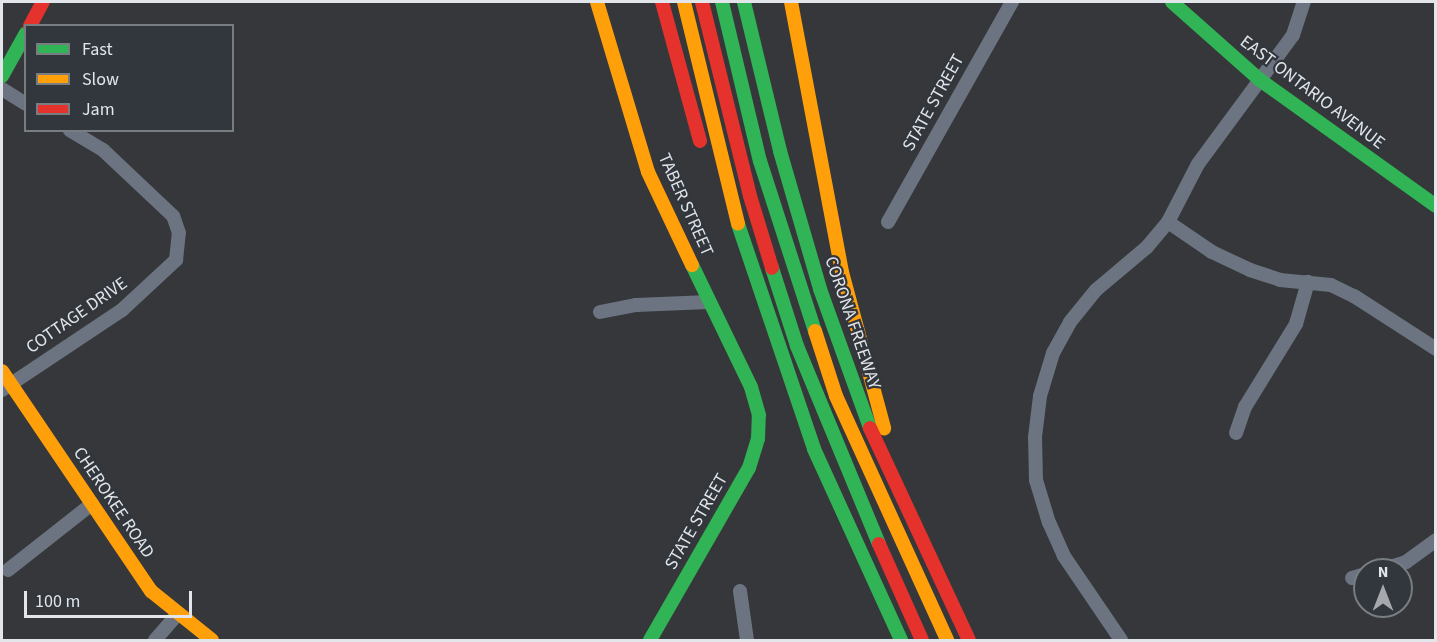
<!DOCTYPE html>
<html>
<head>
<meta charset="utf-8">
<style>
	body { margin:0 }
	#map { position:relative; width:1437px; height:642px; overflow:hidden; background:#35373a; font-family:"Source Sans 3",sans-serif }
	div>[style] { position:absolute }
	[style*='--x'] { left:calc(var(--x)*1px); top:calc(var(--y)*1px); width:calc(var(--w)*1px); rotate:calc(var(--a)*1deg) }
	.street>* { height:14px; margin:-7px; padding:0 7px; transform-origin:7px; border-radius:7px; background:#6b7480 }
	.fast>* { height:14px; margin:-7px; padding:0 7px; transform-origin:7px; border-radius:7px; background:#30b455 }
	.slow>* { height:14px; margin:-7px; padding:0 7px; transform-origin:7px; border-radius:7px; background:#ff9f0a }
	.jam>* { height:14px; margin:-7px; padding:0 7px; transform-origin:7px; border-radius:7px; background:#e5322d }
	span { translate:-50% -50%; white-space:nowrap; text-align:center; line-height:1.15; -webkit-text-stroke:4.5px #32373d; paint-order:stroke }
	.street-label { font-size:18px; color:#e2e5e9 }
	.frame { position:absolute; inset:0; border:3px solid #e2e5e9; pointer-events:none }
	.legend { position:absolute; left:24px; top:24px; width:210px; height:108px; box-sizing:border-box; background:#32373d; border:2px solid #787d82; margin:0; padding:8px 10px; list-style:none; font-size:18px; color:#e2e5e9 }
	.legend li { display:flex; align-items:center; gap:12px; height:30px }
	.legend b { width:30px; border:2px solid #787d82 }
	.north { position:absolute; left:1353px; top:558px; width:60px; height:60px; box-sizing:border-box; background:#32373d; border:2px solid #787d82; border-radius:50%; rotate:0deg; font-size:16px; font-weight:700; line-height:24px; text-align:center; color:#e2e5e9 }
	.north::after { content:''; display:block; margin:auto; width:21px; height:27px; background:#a5a8ac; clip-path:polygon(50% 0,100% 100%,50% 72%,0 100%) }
	.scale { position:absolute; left:24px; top:591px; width:168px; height:27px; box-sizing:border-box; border:3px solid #e2e5e9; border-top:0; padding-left:8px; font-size:18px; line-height:21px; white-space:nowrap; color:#e2e5e9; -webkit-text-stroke:4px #32373d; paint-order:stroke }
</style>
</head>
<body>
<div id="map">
	<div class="street">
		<div style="--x:2;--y:89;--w:28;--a:32"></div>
		<div style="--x:888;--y:222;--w:253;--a:-60.6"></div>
		<div style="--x:1168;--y:222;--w:53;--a:34.3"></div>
		<div style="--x:1212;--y:252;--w:42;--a:25.3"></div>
		<div style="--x:1250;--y:270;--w:32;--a:18"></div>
		<div style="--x:1280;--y:280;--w:51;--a:5.6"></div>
		<div style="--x:1331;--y:285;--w:25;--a:26"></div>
		<div style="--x:1354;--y:296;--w:98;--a:32.9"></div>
		<div style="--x:600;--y:312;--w:37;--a:-11"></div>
		<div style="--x:636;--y:305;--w:73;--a:-2.4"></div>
		<div style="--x:2;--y:390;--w:144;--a:-33.7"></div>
		<div style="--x:122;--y:310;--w:74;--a:-42.8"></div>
		<div style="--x:176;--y:260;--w:27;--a:-84"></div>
		<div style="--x:179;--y:233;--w:18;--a:-109"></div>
		<div style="--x:173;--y:216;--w:96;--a:-136.7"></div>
		<div style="--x:103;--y:150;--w:39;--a:-149"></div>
		<div style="--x:1236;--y:433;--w:28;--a:-71"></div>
		<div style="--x:1245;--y:407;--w:97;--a:-58.4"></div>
		<div style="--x:1296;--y:324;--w:44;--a:-74.1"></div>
		<div style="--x:8;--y:570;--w:107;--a:-38.2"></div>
		<div style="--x:1380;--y:570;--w:27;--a:-17"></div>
		<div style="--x:1406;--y:562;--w:37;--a:-36"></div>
		<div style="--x:1352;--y:578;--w:14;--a:-17"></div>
		<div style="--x:740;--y:591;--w:49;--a:81.9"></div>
		<div style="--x:155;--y:640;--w:33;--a:-49"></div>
		<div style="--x:1121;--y:640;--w:102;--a:-124.2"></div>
		<div style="--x:1064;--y:556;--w:36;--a:-114"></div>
		<div style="--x:1049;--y:523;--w:45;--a:-106.8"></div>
		<div style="--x:1036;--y:480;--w:43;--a:-91.3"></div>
		<div style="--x:1035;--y:437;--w:41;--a:-83"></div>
		<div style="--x:1040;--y:396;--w:45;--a:-73.2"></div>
		<div style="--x:1053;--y:353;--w:35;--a:-61"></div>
		<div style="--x:1070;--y:322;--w:41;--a:-50.9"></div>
		<div style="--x:1096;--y:290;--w:67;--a:-40.1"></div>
		<div style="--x:1147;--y:247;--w:33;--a:-50"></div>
		<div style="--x:1168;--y:222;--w:65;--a:-62.7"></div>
		<div style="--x:1198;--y:164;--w:160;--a:-53.6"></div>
		<div style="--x:1293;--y:35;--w:35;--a:-72"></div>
	</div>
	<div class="fast">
		<div style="--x:722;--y:2;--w:163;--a:76.6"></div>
		<div style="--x:760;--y:161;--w:179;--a:72.1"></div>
		<div style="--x:744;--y:2;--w:153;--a:76.4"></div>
		<div style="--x:780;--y:151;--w:144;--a:73.8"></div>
		<div style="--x:820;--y:289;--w:148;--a:70.2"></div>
		<div style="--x:1172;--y:2;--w:118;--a:41.6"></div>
		<div style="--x:1260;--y:80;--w:216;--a:35.6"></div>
		<div style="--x:2;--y:76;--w:49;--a:-60.8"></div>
		<div style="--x:738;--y:224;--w:237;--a:71.3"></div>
		<div style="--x:814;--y:449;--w:210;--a:65.5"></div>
		<div style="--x:772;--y:268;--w:82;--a:72.2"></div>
		<div style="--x:797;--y:346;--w:214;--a:67.5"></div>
		<div style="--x:650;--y:640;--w:198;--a:-60.1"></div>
		<div style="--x:749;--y:468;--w:30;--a:-73"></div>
		<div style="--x:758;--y:439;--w:24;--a:-88"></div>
		<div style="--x:759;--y:415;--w:29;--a:-106"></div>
		<div style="--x:751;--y:387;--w:136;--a:-115.8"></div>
	</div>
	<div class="slow">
		<div style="--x:597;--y:2;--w:177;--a:73.3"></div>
		<div style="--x:648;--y:172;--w:103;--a:64.7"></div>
		<div style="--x:684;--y:2;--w:228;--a:76.3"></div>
		<div style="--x:791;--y:2;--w:275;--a:79.3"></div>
		<div style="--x:842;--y:272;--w:162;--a:74.9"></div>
		<div style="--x:815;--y:331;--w:68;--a:72.1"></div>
		<div style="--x:836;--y:396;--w:268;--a:65.5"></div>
		<div style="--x:2;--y:371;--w:266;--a:55.9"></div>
		<div style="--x:151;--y:591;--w:78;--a:38.8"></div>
	</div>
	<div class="jam">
		<div style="--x:662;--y:2;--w:144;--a:74.7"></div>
		<div style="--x:702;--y:2;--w:200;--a:76.1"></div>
		<div style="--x:750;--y:196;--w:75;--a:73"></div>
		<div style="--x:30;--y:26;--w:27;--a:-62"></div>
		<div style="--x:870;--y:428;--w:234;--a:65"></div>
		<div style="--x:879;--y:544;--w:105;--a:65.9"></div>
	</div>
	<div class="street-label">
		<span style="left:1312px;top:93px;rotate:37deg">EAST ONTARIO AVENUE</span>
		<span style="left:934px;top:103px;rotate:-61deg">STATE STREET</span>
		<span style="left:685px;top:205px;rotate:66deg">TABER STREET</span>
		<span style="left:77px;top:316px;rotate:-35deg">COTTAGE DRIVE</span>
		<span style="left:852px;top:323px;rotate:71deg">CORONA FREEWAY</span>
		<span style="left:113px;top:503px;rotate:56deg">CHEROKEE ROAD</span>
		<span style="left:697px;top:522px;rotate:-60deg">STATE STREET</span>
	</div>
	<div class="frame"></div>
	<ul class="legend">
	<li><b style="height:8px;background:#30b455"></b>Fast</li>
	<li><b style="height:8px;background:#ff9f0a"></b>Slow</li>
	<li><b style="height:8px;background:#e5322d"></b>Jam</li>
	</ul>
	<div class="north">N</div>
	<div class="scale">100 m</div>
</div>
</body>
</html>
